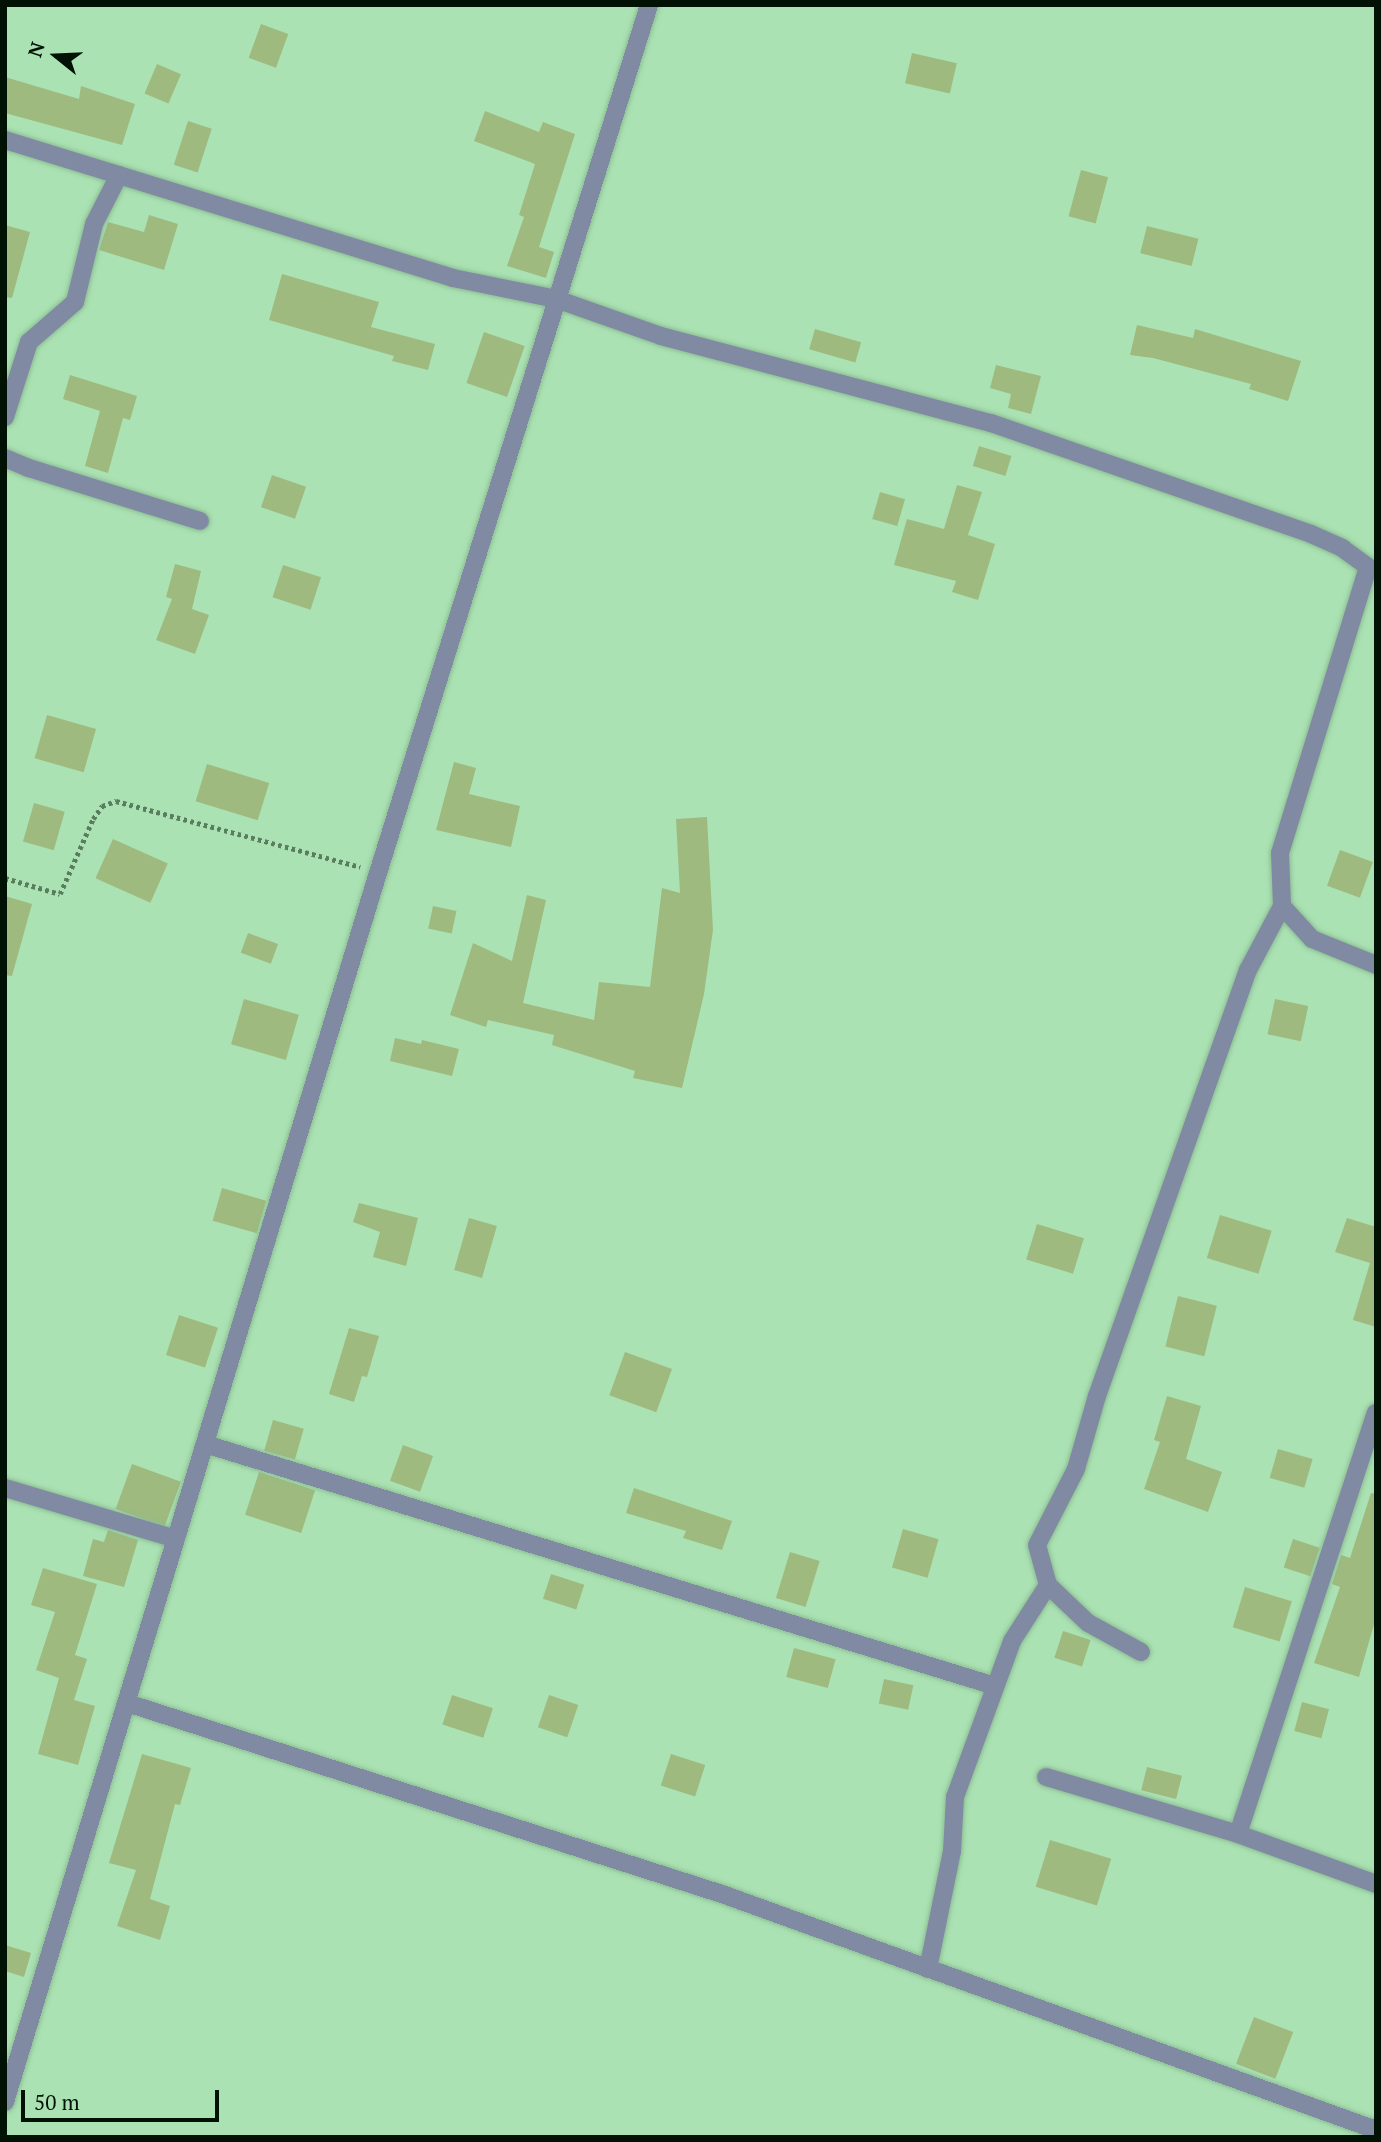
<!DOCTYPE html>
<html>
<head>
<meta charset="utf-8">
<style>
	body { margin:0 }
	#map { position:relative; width:1381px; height:2142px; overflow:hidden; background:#abe2b3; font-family:"PT Serif",serif }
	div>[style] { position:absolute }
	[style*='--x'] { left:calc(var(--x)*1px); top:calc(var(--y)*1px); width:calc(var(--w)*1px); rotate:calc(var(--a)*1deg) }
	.building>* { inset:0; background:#9eba7f; transform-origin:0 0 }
	.path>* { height:4.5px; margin-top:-2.25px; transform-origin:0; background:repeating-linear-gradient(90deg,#597e5e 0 3.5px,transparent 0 7px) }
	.roads { filter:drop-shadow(0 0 2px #8cbd94) drop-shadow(0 0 2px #8cbd94) }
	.street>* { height:18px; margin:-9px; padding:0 9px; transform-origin:9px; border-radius:9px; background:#818aa3 }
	span { translate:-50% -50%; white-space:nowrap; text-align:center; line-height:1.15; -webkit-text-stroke:5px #abe2b3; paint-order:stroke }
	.frame { position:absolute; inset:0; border:7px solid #011204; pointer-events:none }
	.north { position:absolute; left:21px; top:21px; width:70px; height:70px; -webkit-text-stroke:5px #abe2b3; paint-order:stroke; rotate:288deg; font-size:19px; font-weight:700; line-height:28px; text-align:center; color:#011204 }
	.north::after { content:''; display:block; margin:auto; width:24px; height:32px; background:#011204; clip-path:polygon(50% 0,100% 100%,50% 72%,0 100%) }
	.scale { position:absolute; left:21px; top:2090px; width:198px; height:32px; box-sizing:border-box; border:4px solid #011204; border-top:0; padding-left:9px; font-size:21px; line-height:24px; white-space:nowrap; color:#011204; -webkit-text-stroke:5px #abe2b3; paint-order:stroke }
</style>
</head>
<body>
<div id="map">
	<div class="building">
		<div style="left:261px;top:24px;width:29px;height:36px;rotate:20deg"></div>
		<div style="left:912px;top:53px;width:46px;height:31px;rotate:13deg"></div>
		<div style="left:157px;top:64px;width:26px;height:32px;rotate:23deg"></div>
		<div style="clip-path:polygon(5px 77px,79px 99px,81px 86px,135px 104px,122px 145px,5px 113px)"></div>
		<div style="clip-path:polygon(485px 111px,539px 132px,543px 122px,575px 134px,539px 247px,554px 252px,546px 278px,507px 266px,524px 217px,519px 215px,535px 164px,474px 141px)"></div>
		<div style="left:188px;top:121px;width:25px;height:46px;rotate:18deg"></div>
		<div style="left:1081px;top:170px;width:28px;height:48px;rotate:15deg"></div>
		<div style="clip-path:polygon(149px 215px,178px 224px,164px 270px,99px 250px,108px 222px,144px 232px)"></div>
		<div style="clip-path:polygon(5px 225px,30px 232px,12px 298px,5px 297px)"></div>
		<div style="left:1147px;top:226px;width:53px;height:28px;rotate:14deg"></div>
		<div style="clip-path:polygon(282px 274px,379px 302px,371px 327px,435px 344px,428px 370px,392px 361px,394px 356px,269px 320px)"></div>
		<div style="clip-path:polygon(1137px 325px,1193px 338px,1195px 329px,1301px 361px,1288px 401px,1249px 389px,1251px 384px,1153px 358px,1130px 355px)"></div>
		<div style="left:815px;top:329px;width:48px;height:21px;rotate:16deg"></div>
		<div style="left:484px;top:332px;width:43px;height:54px;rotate:19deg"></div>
		<div style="clip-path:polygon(996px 365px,1041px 376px,1031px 414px,1008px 408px,1011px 394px,990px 388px)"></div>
		<div style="clip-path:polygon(70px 375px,137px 396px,130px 420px,123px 418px,108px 473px,85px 466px,100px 411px,63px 399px)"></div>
		<div style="left:979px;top:446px;width:34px;height:21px;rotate:17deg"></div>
		<div style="left:272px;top:475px;width:36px;height:34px;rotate:19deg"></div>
		<div style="clip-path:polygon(957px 485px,982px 492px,968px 535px,995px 544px,978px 600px,952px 592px,956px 581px,894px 565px,907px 519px,944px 529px)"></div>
		<div style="left:880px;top:492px;width:26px;height:28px;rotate:16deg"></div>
		<div style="clip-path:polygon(175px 564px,201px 571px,192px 609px,209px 615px,195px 654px,156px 640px,172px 599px,166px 597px)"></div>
		<div style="left:283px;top:565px;width:40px;height:34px;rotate:18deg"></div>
		<div style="left:47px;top:715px;width:51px;height:45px;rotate:16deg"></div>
		<div style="clip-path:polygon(454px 762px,476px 768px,469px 794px,520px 806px,511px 847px,436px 830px)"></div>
		<div style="left:207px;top:764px;width:65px;height:39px;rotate:17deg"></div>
		<div style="left:34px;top:803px;width:32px;height:40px;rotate:16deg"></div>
		<div style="clip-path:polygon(707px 817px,713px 930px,704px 994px,682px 1088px,633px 1078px,635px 1071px,552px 1045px,554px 1035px,488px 1020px,486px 1027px,450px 1015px,473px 943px,512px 961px,527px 895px,546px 900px,523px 1003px,594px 1020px,599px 982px,650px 987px,662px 888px,680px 893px,676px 819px)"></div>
		<div style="left:113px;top:839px;width:60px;height:43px;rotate:24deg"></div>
		<div style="left:1340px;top:850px;width:35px;height:38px;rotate:20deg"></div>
		<div style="clip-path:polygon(5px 896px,32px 904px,12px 976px,5px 975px)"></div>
		<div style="left:433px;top:906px;width:24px;height:23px;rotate:12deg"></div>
		<div style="left:248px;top:933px;width:32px;height:21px;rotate:20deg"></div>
		<div style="left:244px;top:999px;width:57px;height:47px;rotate:16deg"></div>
		<div style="left:1275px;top:999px;width:34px;height:36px;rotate:12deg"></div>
		<div style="clip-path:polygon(395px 1038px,421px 1044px,422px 1040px,459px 1049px,452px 1076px,390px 1061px)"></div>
		<div style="left:222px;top:1188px;width:46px;height:34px;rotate:16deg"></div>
		<div style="clip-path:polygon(359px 1203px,418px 1218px,406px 1266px,373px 1257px,380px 1232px,353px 1222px)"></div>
		<div style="left:1220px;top:1215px;width:54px;height:45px;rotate:17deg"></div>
		<div style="left:469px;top:1218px;width:29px;height:54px;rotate:16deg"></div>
		<div style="clip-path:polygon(1347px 1218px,1376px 1227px,1376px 1327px,1353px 1320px,1370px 1263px,1335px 1252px)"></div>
		<div style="left:1037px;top:1224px;width:49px;height:37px;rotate:17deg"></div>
		<div style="left:1178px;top:1296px;width:40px;height:52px;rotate:14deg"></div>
		<div style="left:179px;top:1315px;width:41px;height:42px;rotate:18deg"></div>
		<div style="clip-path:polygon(349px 1328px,379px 1336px,367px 1377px,362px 1376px,354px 1402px,329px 1394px)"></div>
		<div style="left:625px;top:1352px;width:50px;height:46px;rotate:20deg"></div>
		<div style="clip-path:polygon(1167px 1396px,1201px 1406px,1186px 1459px,1222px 1472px,1208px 1512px,1144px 1489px,1160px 1442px,1154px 1440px)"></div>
		<div style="left:273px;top:1420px;width:32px;height:32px;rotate:16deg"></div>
		<div style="left:403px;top:1445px;width:32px;height:38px;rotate:20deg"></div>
		<div style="left:1278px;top:1449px;width:36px;height:30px;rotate:16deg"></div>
		<div style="left:132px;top:1464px;width:52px;height:48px;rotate:20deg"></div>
		<div style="left:259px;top:1472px;width:59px;height:45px;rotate:18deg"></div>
		<div style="clip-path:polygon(634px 1488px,732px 1521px,722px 1550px,683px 1538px,686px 1531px,626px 1513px)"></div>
		<div style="clip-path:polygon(1371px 1493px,1376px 1494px,1376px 1617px,1359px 1677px,1314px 1663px,1340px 1587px,1332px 1584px,1341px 1555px,1350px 1558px)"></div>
		<div style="left:903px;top:1529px;width:37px;height:40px;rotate:16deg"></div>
		<div style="clip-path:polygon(108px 1530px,138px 1540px,124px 1587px,83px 1576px,93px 1539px,104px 1542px)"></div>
		<div style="left:1293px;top:1539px;width:28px;height:30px;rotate:18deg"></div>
		<div style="left:790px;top:1552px;width:31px;height:48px;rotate:17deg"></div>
		<div style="clip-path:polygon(43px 1568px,97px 1584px,75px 1655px,87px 1659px,74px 1700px,95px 1706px,78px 1765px,38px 1754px,59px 1678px,36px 1670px,55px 1612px,31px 1605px)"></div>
		<div style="left:551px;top:1574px;width:35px;height:26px;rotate:18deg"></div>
		<div style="left:1245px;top:1587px;width:49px;height:42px;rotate:17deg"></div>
		<div style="left:1063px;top:1631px;width:29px;height:28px;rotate:18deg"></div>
		<div style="left:794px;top:1648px;width:43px;height:30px;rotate:15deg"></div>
		<div style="left:884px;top:1679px;width:30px;height:25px;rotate:12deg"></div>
		<div style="left:452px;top:1695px;width:43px;height:31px;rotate:18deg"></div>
		<div style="left:549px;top:1695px;width:31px;height:34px;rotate:19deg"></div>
		<div style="left:1302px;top:1702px;width:28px;height:30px;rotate:15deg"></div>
		<div style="clip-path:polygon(142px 1754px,191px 1768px,180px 1805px,175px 1804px,150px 1899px,170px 1906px,160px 1940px,117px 1926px,136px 1870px,109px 1863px)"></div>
		<div style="left:671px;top:1754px;width:36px;height:33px;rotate:18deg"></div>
		<div style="left:1147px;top:1767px;width:36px;height:24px;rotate:14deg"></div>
		<div style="left:1050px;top:1840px;width:64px;height:49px;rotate:17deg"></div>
		<div style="clip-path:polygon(5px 1945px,31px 1953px,24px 1977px,5px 1971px)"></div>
		<div style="left:1254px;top:2017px;width:42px;height:50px;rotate:21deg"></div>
	</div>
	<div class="path">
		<div style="--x:5;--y:878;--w:57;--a:16.2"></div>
		<div style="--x:60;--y:894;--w:82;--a:-66.3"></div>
		<div style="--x:93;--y:819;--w:16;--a:-55"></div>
		<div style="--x:102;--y:806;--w:15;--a:-20"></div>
		<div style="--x:116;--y:801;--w:253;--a:15.1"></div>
	</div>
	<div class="roads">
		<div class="street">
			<div style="--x:5;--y:140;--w:469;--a:17.1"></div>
			<div style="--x:453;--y:278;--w:105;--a:11.5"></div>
			<div style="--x:556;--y:299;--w:111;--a:19.4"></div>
			<div style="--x:661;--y:336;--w:341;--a:14.8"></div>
			<div style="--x:991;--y:423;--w:339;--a:19.1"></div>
			<div style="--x:1311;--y:534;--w:34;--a:24"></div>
			<div style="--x:1342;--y:548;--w:32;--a:36"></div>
			<div style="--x:1368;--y:567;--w:299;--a:107.1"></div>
			<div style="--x:1280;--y:853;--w:53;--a:87.8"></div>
			<div style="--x:1282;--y:906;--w:45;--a:47.7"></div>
			<div style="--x:1312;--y:939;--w:69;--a:22.1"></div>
			<div style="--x:5;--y:417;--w:79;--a:-72.3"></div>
			<div style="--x:29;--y:342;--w:61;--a:-41"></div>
			<div style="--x:75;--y:302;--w:80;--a:-76.3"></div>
			<div style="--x:94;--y:224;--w:55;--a:-63"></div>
			<div style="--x:5;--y:458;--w:26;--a:23"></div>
			<div style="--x:29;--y:468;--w:179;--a:17.2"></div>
			<div style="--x:205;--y:1444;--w:826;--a:17.03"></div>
			<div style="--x:5;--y:1488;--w:178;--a:16.6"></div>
			<div style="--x:1141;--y:1652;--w:60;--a:-151.3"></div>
			<div style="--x:1088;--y:1623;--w:55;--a:-136.5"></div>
			<div style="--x:1048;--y:1585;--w:41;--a:-105.4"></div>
			<div style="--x:1037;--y:1545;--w:85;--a:-62.8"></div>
			<div style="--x:1076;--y:1469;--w:76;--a:-74"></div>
			<div style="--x:1097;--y:1396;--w:452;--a:-70.5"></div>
			<div style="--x:1248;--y:970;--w:72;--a:-62"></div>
			<div style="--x:127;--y:1703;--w:625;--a:17.8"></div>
			<div style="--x:722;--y:1894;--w:695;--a:19.84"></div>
			<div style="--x:1046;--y:1777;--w:200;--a:16.5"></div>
			<div style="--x:1238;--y:1834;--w:147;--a:19.9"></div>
			<div style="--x:1238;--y:1834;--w:443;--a:-71.9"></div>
			<div style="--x:928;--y:1969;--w:120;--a:-78.5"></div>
			<div style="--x:952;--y:1851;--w:54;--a:-86.8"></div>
			<div style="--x:955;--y:1797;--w:166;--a:-69.9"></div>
			<div style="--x:1012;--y:1641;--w:67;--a:-57.3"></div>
			<div style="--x:5;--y:2102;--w:1284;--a:-73.12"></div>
			<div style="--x:378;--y:873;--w:909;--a:-72.66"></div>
		</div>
	</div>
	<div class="frame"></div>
	<div class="north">N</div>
	<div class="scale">50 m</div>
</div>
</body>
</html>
